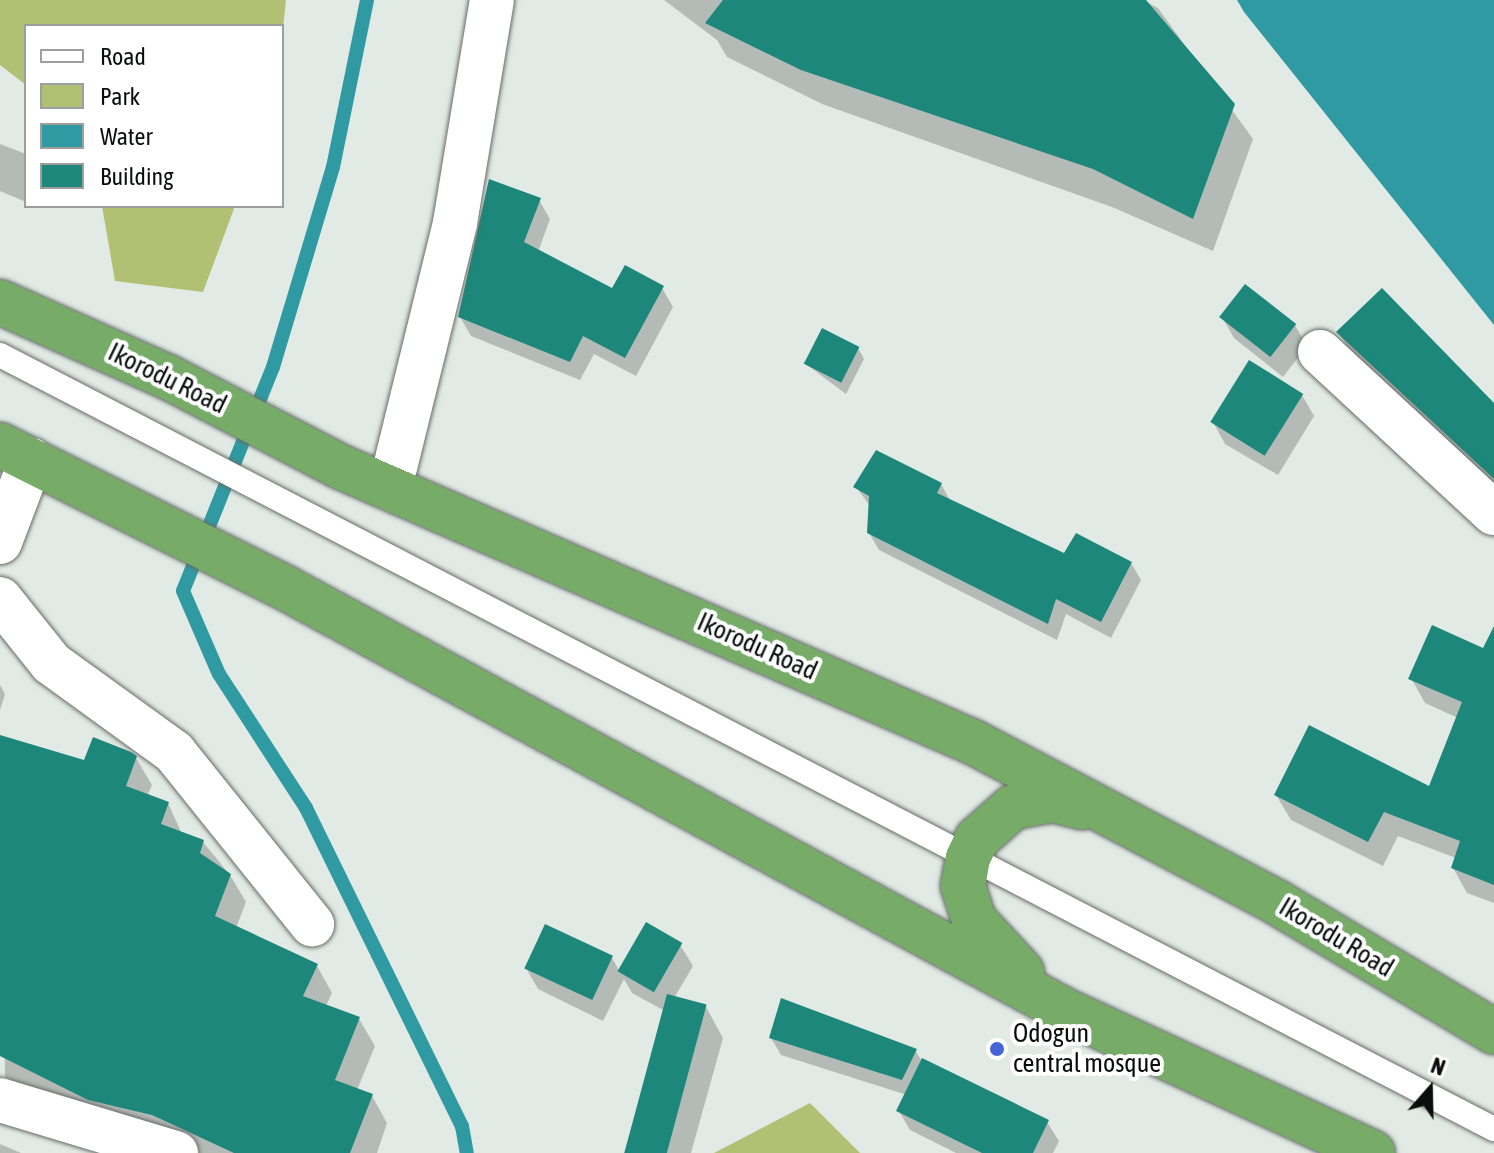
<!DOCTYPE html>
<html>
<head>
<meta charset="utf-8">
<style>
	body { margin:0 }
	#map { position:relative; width:1494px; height:1153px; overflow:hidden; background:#e2eae5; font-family:"Asap Condensed",sans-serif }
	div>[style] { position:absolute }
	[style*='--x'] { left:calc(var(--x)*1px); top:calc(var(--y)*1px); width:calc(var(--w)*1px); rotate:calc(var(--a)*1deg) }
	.green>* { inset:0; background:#b1c072 }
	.water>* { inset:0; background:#309aa3 }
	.shadow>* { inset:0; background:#0003 }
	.stream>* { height:14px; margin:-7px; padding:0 7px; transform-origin:7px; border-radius:7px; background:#309aa3 }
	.building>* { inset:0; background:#1c877a; transform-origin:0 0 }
	.roads { filter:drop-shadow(0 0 2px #666c68) drop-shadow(0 0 2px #666c68) }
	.lane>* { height:24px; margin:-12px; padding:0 12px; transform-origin:12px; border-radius:12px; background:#fff }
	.street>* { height:44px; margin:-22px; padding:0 22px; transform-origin:22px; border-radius:22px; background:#fff }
	.highway>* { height:44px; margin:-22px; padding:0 22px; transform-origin:22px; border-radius:22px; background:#76ac68 }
	.dots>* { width:22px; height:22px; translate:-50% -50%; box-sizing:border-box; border:4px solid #fff; border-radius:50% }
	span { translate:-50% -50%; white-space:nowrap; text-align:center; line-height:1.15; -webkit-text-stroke:8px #fff; paint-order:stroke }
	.street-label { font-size:26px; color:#0a0d0b }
	.poi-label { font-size:26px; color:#0a0d0b }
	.left { translate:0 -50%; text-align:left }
	.legend { position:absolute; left:24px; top:24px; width:260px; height:184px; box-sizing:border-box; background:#fff; border:2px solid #9d9e9d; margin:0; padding:10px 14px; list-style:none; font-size:24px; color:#0a0d0b }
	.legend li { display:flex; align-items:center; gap:16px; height:40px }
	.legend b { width:40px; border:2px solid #9d9e9d }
	.north { position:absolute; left:1390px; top:1049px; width:80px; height:80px; -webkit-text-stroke:6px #fff; paint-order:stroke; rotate:20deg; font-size:22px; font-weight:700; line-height:32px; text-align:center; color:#0a0d0b }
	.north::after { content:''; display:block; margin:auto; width:28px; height:36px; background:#0a0d0b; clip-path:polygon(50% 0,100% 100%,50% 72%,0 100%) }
</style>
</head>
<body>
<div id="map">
	<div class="green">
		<div style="clip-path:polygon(0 0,286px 0,282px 38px,282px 26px,26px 26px,26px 85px,0 65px)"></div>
		<div style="clip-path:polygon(102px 206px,235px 206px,203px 292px,115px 281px)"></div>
		<div style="clip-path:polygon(810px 1103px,860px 1153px,714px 1153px)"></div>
	</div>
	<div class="water">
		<div style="clip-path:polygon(1237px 0,1494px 0,1494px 325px,1244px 12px)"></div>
	</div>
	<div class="shadow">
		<div style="clip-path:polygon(664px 0,1143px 0,1158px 8px,1253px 139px,1213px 251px,1112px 207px,822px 104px,727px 57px,717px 40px)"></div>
		<div style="clip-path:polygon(0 144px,26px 154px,26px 202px,0 191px)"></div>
		<div style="clip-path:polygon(539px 200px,550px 219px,538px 252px,613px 291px,662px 288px,673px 307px,636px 376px,594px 354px,580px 380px,471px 336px,460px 317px)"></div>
		<div style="clip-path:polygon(1222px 317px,1295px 325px,1307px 346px,1283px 377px,1234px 338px)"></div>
		<div style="clip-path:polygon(1339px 333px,1494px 409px,1494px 488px,1354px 358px)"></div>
		<div style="clip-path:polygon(858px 348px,864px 359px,846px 394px,803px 362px)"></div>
		<div style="clip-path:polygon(1302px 395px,1314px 416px,1278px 475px,1225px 444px,1213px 422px)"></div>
		<div style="clip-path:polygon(941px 484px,951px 502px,1065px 556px,1131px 563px,1141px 580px,1111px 638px,1066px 614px,1057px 640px,879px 550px,869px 533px,870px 506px,856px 487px)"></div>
		<div style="clip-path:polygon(1494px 656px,1494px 903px,1467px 893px,1453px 868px,1456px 858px,1398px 836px,1383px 866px,1291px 820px,1276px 795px,1430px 788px,1458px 718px,1425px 703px,1411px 678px)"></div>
		<div style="clip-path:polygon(0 685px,5px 694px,0 710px)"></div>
		<div style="clip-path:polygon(0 737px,85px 763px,136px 758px,152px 785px,148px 794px,168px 803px,182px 834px,203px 842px,230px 875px,246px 902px,236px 928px,317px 966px,332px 993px,326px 1006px,359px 1019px,375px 1046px,357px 1090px,372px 1096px,387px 1123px,377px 1153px,188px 1153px,5px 1077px)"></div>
		<div style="clip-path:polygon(680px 945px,693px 966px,674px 998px,706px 1007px,723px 1038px,691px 1153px,624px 1153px,665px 1011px,632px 993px,624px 979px,603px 1021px,538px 989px,526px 968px,612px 958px,620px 972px)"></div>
		<div style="clip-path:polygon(771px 1038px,915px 1050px,923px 1063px,1047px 1122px,1059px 1141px,1053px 1153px,956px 1153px,910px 1130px,899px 1111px,907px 1095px,781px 1055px)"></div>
		<div style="clip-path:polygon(0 1144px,21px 1153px,0 1153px)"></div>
	</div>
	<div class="stream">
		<div style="--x:367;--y:0;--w:170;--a:101.5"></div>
		<div style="--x:333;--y:167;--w:209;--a:106.7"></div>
		<div style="--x:273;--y:367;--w:241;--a:111.9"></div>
		<div style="--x:183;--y:591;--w:90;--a:66.6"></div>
		<div style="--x:219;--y:674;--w:160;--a:57"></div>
		<div style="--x:306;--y:808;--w:354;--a:63.9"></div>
		<div style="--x:462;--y:1126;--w:27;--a:80"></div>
	</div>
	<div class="building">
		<div style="clip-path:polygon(723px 0,1146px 0,1235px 104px,1193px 219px,1093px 169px,801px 70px,705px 23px)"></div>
		<div style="clip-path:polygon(489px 179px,541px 198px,524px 242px,612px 288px,625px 265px,664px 286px,625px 358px,583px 336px,570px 362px,458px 317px)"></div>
		<div style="left:1245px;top:284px;width:65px;height:42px;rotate:38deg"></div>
		<div style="clip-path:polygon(1382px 288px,1494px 403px,1494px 479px,1336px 332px)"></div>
		<div style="left:822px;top:328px;width:42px;height:40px;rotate:27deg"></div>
		<div style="left:1249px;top:360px;width:64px;height:73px;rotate:32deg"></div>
		<div style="clip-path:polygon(876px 450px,942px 483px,937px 493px,1064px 553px,1076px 533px,1132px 562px,1101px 622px,1056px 599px,1048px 624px,867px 533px,869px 496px,853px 487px)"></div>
		<div style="clip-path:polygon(1432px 625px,1483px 648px,1494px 626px,1494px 885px,1451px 868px,1460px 841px,1384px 812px,1368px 842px,1274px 795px,1309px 725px,1429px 786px,1462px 702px,1408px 679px)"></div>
		<div style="clip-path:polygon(0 735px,84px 760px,93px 737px,131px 752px,137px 756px,126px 786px,169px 802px,161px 824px,204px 840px,200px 853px,231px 874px,215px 916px,318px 964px,303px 996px,360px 1017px,335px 1080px,373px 1094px,350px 1153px,234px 1153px,152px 1115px,88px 1100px,0 1056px)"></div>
		<div style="left:646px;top:922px;width:42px;height:57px;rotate:30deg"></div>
		<div style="left:545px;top:924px;width:75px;height:49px;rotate:25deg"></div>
		<div style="left:667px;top:994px;width:41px;height:165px;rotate:15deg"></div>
		<div style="clip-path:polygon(781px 998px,917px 1049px,902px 1080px,769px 1038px)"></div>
		<div style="clip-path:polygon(922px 1058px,1049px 1120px,1033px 1153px,982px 1153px,896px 1111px)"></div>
	</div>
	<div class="roads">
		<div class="lane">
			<div style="--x:0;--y:355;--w:1683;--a:27.39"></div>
		</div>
		<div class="street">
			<div style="--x:1320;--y:352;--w:237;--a:42.8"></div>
			<div style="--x:390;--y:488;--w:273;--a:-76.2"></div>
			<div style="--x:455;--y:223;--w:226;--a:-80.6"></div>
			<div style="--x:0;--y:542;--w:88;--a:-69.3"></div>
			<div style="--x:0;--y:599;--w:82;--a:51.4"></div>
			<div style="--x:51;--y:663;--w:152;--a:35.9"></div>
			<div style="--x:174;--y:752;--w:221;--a:51.3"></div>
			<div style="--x:0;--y:1100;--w:184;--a:16.8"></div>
		</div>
		<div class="highway">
			<div style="--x:0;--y:302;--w:184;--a:24.1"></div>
			<div style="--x:168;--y:377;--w:195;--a:27.5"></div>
			<div style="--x:341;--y:467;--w:689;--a:23.52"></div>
			<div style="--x:973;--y:742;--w:345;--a:27.8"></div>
			<div style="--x:1278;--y:903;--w:252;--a:30.8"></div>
			<div style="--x:0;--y:445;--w:315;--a:26.6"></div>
			<div style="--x:282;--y:586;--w:892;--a:28.46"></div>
			<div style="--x:1066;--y:1011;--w:338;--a:24.8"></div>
			<div style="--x:1022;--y:972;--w:71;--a:-132.7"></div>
			<div style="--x:974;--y:920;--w:36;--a:-108"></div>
			<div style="--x:963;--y:886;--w:28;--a:-80"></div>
			<div style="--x:968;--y:858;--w:21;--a:-65"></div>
			<div style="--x:977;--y:839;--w:48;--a:-41.6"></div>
			<div style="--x:1013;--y:807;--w:41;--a:-9.9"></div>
			<div style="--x:1053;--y:800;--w:30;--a:14"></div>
		</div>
	</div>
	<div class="dots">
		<div style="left:997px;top:1049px;background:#4564d7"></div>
	</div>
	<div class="street-label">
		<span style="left:167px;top:379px;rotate:26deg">Ikorodu Road</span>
		<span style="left:757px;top:647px;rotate:24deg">Ikorodu Road</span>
		<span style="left:1336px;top:938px;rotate:31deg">Ikorodu Road</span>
	</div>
	<div class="poi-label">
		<span class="left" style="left:1013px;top:1049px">Odogun<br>central mosque</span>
	</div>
	<ul class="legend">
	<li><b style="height:10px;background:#fff"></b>Road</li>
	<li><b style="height:22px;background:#b1c072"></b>Park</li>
	<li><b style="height:22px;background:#309aa3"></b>Water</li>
	<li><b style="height:22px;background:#1c877a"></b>Building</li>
	</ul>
	<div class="north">N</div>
</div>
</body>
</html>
